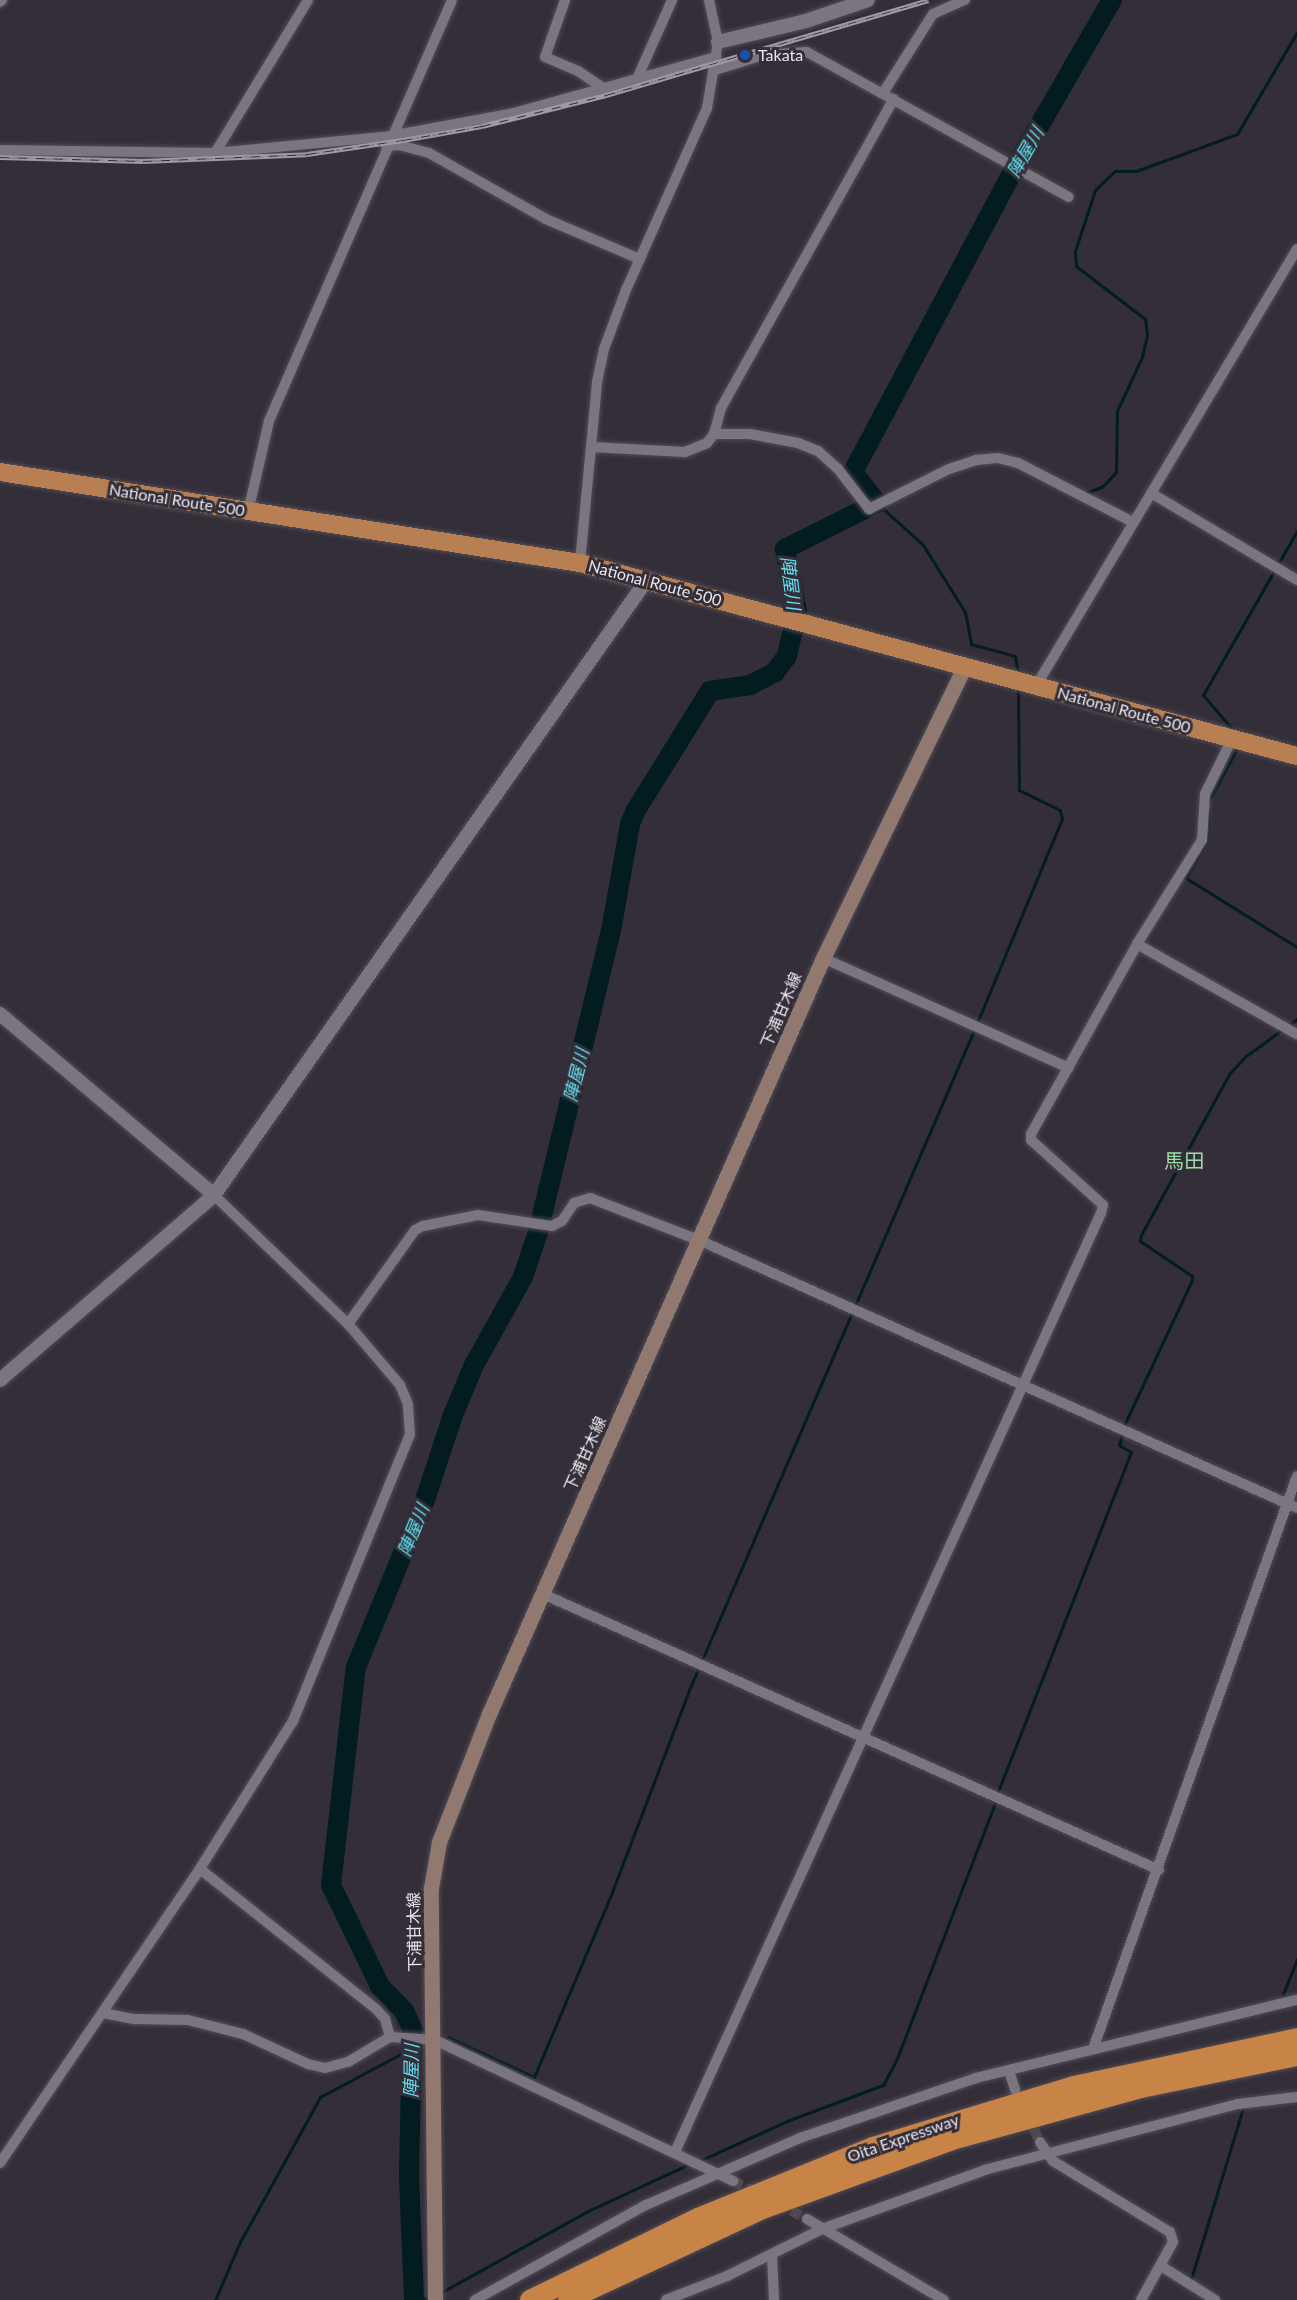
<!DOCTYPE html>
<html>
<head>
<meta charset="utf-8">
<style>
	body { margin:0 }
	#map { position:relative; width:1297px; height:2300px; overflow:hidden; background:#332e38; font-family:Lato,"Noto Sans JP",sans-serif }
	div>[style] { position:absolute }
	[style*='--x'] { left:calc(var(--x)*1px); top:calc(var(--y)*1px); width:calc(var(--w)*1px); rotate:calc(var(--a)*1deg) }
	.stream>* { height:3px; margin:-1.5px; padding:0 1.5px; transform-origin:1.5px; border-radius:1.5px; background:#021c20 }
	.river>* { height:20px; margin:-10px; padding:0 10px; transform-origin:10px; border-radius:10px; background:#021c20 }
	.minor-tunnel>* { height:10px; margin-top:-5px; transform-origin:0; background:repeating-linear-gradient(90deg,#4f4a53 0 10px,transparent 0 15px) }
	.roads { filter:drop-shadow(0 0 2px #514c55) drop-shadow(0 0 2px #514c55) }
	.minor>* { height:10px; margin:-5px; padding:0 5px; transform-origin:5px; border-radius:5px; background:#7b7580 }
	.tertiary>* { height:14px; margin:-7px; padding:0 7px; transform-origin:7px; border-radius:7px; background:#7b7580 }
	.secondary>* { height:15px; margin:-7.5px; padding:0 7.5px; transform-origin:7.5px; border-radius:7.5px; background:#92796f }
	.trunk>* { height:18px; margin:-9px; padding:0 9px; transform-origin:9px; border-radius:9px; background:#b88052 }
	.motorway>* { height:20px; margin:-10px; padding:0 10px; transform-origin:10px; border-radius:10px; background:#c88347 }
	.rail>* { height:5px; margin-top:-2.5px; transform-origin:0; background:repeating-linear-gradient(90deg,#332e38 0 9px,#9e99a2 0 18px); box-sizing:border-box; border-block:2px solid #9e99a2 }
	.dots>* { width:16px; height:16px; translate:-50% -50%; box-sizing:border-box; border:3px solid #332e38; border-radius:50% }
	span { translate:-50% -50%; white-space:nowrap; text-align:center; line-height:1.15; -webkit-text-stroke:6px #332e38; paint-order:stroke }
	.poi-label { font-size:16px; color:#ebe7ee }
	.left { translate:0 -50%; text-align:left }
	.street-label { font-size:16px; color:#ebe7ee }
	.water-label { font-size:18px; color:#61dff0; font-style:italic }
	.quarter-label { font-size:20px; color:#9ddea8 }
</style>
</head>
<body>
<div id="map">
	<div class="stream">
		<div style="--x:1086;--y:493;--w:18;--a:-22"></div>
		<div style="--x:1103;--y:486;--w:19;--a:-47"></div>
		<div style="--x:1116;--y:472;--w:61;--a:-89.1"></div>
		<div style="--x:1117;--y:411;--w:60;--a:-65.2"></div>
		<div style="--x:1142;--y:357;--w:23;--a:-77"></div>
		<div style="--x:1147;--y:335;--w:16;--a:-97"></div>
		<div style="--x:1145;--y:319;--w:87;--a:-142.5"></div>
		<div style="--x:1076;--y:266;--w:15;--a:-94"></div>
		<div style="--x:1075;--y:251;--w:64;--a:-71.8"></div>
		<div style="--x:1095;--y:190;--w:28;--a:-44"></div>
		<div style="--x:1115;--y:171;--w:21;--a:0"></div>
		<div style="--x:1136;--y:171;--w:108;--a:-20.1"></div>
		<div style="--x:1237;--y:134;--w:118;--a:-59.5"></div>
		<div style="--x:880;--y:506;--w:58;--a:42.2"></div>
		<div style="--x:923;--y:545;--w:79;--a:57.9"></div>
		<div style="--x:965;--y:612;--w:33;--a:79"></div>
		<div style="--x:971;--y:644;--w:46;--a:15.3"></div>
		<div style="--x:1015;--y:656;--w:17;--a:80"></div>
		<div style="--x:1233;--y:730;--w:46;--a:-130.6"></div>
		<div style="--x:1203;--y:695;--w:189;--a:-60.2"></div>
		<div style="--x:1209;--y:801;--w:58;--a:-62.1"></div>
		<div style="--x:1209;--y:811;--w:29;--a:92"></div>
		<div style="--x:1208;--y:840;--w:44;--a:120.1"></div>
		<div style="--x:1186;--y:878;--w:131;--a:31.9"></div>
		<div style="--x:977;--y:1023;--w:221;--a:-67.4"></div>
		<div style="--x:1062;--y:819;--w:9;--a:-103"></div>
		<div style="--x:1060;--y:810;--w:46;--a:-154"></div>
		<div style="--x:1019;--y:790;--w:104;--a:-90.6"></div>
		<div style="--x:1289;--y:1025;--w:10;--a:-37"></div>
		<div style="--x:997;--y:1794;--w:367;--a:-68.6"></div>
		<div style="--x:1131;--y:1452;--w:14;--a:-150"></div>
		<div style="--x:1119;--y:1445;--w:25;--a:-74"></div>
		<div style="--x:1126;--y:1421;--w:156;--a:-64.9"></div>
		<div style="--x:1192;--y:1280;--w:4;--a:-90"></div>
		<div style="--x:1192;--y:1276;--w:63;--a:-146.1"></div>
		<div style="--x:1140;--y:1241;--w:6;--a:-81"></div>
		<div style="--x:1141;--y:1235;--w:183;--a:-61.3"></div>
		<div style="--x:1229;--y:1074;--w:25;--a:-47"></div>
		<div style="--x:1246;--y:1056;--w:46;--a:-36.1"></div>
		<div style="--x:1283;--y:1994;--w:38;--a:-68"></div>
		<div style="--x:412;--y:2028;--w:11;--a:5"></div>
		<div style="--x:448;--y:2037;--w:95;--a:24.9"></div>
		<div style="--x:534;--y:2077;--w:201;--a:-67.1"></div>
		<div style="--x:612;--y:1892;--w:216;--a:-69.1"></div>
		<div style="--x:689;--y:1690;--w:719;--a:-66.64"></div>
		<div style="--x:699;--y:2161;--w:97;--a:-24.4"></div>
		<div style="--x:787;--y:2121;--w:103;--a:-20.6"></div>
		<div style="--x:883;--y:2085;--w:27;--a:-62"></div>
		<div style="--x:896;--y:2061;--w:279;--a:-69"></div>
		<div style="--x:1191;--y:2279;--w:176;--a:-73.1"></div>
		<div style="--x:440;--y:2293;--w:171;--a:-29"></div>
		<div style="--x:590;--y:2210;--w:109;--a:-24.9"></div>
		<div style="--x:215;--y:2300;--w:63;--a:-66.7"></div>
		<div style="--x:240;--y:2242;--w:166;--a:-61.1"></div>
		<div style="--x:320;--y:2097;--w:102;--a:-28.1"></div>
		<div style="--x:414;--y:2300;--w:17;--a:-10"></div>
	</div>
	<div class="river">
		<div style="--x:414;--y:2300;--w:124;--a:-92.3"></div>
		<div style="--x:409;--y:2176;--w:148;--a:-88.8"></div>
		<div style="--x:412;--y:2028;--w:19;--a:-115"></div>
		<div style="--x:404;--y:2011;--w:35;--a:-134"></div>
		<div style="--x:380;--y:1986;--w:112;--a:-115.9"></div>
		<div style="--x:331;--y:1885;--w:219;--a:-83.5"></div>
		<div style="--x:356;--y:1667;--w:181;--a:-67.6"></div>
		<div style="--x:425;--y:1500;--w:89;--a:-71.8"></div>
		<div style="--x:453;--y:1415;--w:54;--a:-67.2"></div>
		<div style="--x:474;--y:1365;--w:101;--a:-60.9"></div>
		<div style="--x:523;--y:1277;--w:47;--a:-71.6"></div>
		<div style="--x:538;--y:1232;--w:310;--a:-76.4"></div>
		<div style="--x:611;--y:931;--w:109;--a:-79.9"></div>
		<div style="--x:630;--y:824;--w:15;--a:-67"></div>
		<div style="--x:636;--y:810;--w:140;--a:-58.1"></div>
		<div style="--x:710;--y:691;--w:40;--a:-8.5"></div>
		<div style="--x:750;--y:685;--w:28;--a:-27"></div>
		<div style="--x:775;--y:672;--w:20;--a:-53"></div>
		<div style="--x:787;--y:656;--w:45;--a:-77.2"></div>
		<div style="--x:797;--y:612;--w:64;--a:-100.8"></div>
		<div style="--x:785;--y:549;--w:103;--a:-26.6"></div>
		<div style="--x:877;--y:503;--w:39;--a:-128"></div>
		<div style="--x:853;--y:472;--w:347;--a:-62"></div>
		<div style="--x:1016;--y:166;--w:192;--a:-60"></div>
	</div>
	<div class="minor-tunnel">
		<div style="--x:1027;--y:2115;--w:30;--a:64"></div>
		<div style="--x:733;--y:2181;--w:29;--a:27"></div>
		<div style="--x:778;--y:2204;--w:33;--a:27"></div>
	</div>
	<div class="roads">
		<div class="minor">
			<div style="--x:565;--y:0;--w:60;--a:109.3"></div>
			<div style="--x:545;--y:57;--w:36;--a:23"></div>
			<div style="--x:578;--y:71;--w:32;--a:34"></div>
			<div style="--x:0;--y:2;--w:3;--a:-45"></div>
			<div style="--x:715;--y:70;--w:51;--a:-17"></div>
			<div style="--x:764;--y:55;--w:43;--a:-4"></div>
			<div style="--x:807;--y:52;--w:299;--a:29"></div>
			<div style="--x:636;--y:81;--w:89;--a:-66"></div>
			<div style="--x:883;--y:93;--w:93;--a:-57.7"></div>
			<div style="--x:933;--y:14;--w:35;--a:-24"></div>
			<div style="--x:386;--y:146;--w:13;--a:-4"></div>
			<div style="--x:399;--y:145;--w:31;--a:15"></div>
			<div style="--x:429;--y:153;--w:134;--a:29.4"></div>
			<div style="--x:546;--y:219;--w:102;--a:23.1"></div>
			<div style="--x:0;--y:150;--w:215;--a:0.8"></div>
			<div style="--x:215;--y:153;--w:176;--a:-5.5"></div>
			<div style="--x:390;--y:136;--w:126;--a:-10.5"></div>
			<div style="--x:514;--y:113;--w:210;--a:-15.5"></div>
			<div style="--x:215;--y:153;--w:179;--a:-58.7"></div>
			<div style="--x:714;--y:434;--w:36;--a:0"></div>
			<div style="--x:750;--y:434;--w:49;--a:10.6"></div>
			<div style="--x:798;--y:443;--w:22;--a:22"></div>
			<div style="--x:818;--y:451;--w:27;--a:42"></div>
			<div style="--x:838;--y:469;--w:51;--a:52.2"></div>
			<div style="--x:869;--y:509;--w:89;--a:-26.6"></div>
			<div style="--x:949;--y:469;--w:28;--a:-18"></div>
			<div style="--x:976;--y:460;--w:22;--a:-5"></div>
			<div style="--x:998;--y:458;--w:21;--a:14"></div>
			<div style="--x:1018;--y:463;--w:129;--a:27.2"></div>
			<div style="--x:591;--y:447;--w:94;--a:3"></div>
			<div style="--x:685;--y:452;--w:24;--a:-22"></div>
			<div style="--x:707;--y:443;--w:11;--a:-52"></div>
			<div style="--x:714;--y:434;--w:27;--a:-75"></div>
			<div style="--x:721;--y:408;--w:354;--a:-60.8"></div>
			<div style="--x:1151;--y:493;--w:170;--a:30.8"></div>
			<div style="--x:248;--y:512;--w:93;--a:-77"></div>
			<div style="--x:269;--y:421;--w:459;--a:-66.5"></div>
			<div style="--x:580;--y:563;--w:182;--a:-84.6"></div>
			<div style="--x:597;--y:382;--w:34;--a:-78"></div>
			<div style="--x:604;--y:349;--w:63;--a:-69.6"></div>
			<div style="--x:626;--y:290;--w:199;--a:-66"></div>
			<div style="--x:707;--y:108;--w:67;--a:-80.5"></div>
			<div style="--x:718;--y:42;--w:43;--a:-102.1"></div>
			<div style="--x:1036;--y:686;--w:509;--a:-59.15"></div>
			<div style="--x:1137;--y:944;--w:184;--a:29.4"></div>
			<div style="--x:823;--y:958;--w:269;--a:24.1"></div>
			<div style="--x:348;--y:1324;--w:115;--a:-54.5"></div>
			<div style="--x:415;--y:1230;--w:9;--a:-27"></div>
			<div style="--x:423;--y:1226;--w:56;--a:-11.3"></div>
			<div style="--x:478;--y:1215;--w:75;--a:8.5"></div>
			<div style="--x:552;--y:1226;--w:11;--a:-27"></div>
			<div style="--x:562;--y:1221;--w:22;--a:-56"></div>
			<div style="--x:574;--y:1203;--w:17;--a:-17"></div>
			<div style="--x:590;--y:1198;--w:119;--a:21.2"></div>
			<div style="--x:701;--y:1241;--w:653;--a:24.13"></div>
			<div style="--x:543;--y:1594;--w:675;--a:24.13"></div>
			<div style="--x:200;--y:1869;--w:226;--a:38.5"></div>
			<div style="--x:377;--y:2010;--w:12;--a:48"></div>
			<div style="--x:385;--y:2019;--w:19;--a:74"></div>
			<div style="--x:103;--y:2013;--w:33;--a:11"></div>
			<div style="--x:135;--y:2019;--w:53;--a:1.1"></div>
			<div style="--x:188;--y:2020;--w:57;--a:14.3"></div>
			<div style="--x:243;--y:2034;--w:72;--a:24.8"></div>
			<div style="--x:308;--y:2064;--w:17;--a:13"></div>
			<div style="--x:325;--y:2068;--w:24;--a:-15"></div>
			<div style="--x:348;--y:2062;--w:49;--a:-30.8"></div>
			<div style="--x:390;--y:2037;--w:45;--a:3.8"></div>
			<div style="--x:435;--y:2040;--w:330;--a:25.3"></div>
			<div style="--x:1093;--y:2049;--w:608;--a:-70.4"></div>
			<div style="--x:1009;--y:2071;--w:20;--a:72"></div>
			<div style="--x:1040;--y:2142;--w:23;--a:56"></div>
			<div style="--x:1053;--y:2161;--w:137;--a:31.3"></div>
			<div style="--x:1170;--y:2232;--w:10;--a:73"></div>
			<div style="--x:1173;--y:2242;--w:66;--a:118.9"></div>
			<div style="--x:675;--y:2152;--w:1031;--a:-65.6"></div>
			<div style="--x:1101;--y:1213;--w:8;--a:-76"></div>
			<div style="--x:1103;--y:1205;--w:97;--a:-137.9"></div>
			<div style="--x:1031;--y:1140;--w:6;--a:-90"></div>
			<div style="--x:1031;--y:1134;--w:218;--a:-60.8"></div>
			<div style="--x:1137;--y:944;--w:123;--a:-58"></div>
			<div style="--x:1202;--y:840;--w:46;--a:-86.3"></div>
			<div style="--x:1205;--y:794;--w:61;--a:-63.9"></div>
			<div style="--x:0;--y:2163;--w:345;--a:-55.8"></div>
			<div style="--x:194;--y:1878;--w:186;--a:-57.8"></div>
			<div style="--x:293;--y:1721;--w:309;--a:-67.8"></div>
			<div style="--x:410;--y:1435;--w:31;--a:-94"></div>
			<div style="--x:408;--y:1404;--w:21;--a:-113"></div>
			<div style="--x:400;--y:1385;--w:80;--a:-130.4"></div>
			<div style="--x:348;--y:1324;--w:186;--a:-136.1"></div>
			<div style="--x:807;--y:2219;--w:159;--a:30.6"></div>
			<div style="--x:772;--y:2255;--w:45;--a:87.5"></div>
			<div style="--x:1161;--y:2266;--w:64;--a:32.2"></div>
			<div style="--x:475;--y:2300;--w:196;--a:-29.1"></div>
			<div style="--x:646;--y:2205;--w:168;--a:-23.5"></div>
			<div style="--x:800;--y:2138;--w:186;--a:-18.8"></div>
			<div style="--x:976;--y:2078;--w:330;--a:-13.7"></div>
			<div style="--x:666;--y:2300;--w:66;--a:-21.5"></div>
			<div style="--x:727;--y:2276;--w:106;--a:-26.3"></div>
			<div style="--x:822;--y:2229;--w:177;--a:-19.9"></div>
			<div style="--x:988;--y:2169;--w:258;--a:-14.6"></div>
			<div style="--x:1238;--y:2104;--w:59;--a:-6.8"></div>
		</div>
		<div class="tertiary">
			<div style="--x:718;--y:42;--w:90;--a:-13.4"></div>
			<div style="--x:806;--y:21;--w:65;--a:-18.7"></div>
			<div style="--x:0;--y:1014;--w:280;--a:40.2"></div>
			<div style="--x:0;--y:1380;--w:283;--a:-40.8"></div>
			<div style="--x:214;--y:1195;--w:751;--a:-54.87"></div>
		</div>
		<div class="secondary">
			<div style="--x:435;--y:2300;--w:412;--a:-90.6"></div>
			<div style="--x:431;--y:1888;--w:47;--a:-80.1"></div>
			<div style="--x:439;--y:1842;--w:137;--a:-68.7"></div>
			<div style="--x:489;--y:1714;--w:826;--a:-66.16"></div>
			<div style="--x:823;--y:958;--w:322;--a:-64.1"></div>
		</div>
		<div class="trunk">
			<div style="--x:0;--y:472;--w:587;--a:8.92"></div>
			<div style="--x:580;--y:563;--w:743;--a:15.07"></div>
		</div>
		<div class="motorway">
			<div style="--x:530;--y:2300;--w:187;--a:-26"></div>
			<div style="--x:698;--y:2218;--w:189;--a:-22.1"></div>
			<div style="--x:873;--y:2147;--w:210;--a:-16.9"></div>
			<div style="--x:1074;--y:2086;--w:228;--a:-12.1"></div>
			<div style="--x:568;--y:2300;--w:212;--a:-25.1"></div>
			<div style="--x:760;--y:2210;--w:204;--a:-20"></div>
			<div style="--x:952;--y:2140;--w:196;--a:-15.4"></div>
			<div style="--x:1141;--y:2088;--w:159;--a:-11.6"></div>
		</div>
	</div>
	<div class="rail">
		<div style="--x:0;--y:157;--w:143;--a:1.6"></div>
		<div style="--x:143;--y:161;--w:164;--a:-2.4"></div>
		<div style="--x:307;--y:154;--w:97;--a:-8.3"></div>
		<div style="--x:403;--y:140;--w:80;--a:-10"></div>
		<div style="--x:482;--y:126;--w:128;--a:-14"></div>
		<div style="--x:606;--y:95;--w:336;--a:-16.4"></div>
	</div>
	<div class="dots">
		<div style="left:745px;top:55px;background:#1a4fb4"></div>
	</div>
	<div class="poi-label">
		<span class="left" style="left:758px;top:55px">Takata</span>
	</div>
	<div class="street-label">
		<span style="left:177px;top:500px;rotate:9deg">National Route 500</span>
		<span style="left:655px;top:583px;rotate:15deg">National Route 500</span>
		<span style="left:1124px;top:710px;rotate:15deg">National Route 500</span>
		<span style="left:781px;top:1010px;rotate:-67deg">下浦甘木線</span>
		<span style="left:585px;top:1454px;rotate:-66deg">下浦甘木線</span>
		<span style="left:414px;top:1932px;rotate:-91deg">下浦甘木線</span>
		<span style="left:903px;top:2138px;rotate:-19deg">Oita Expressway</span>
	</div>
	<div class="water-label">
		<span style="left:1025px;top:152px;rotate:-60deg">陣屋川</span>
		<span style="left:791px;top:583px;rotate:83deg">陣屋川</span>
		<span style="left:576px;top:1075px;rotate:-76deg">陣屋川</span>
		<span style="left:413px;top:1530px;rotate:-68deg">陣屋川</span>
		<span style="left:411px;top:2071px;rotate:-89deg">陣屋川</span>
	</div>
	<div class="quarter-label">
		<span style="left:1184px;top:1160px">馬田</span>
	</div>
</div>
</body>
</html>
